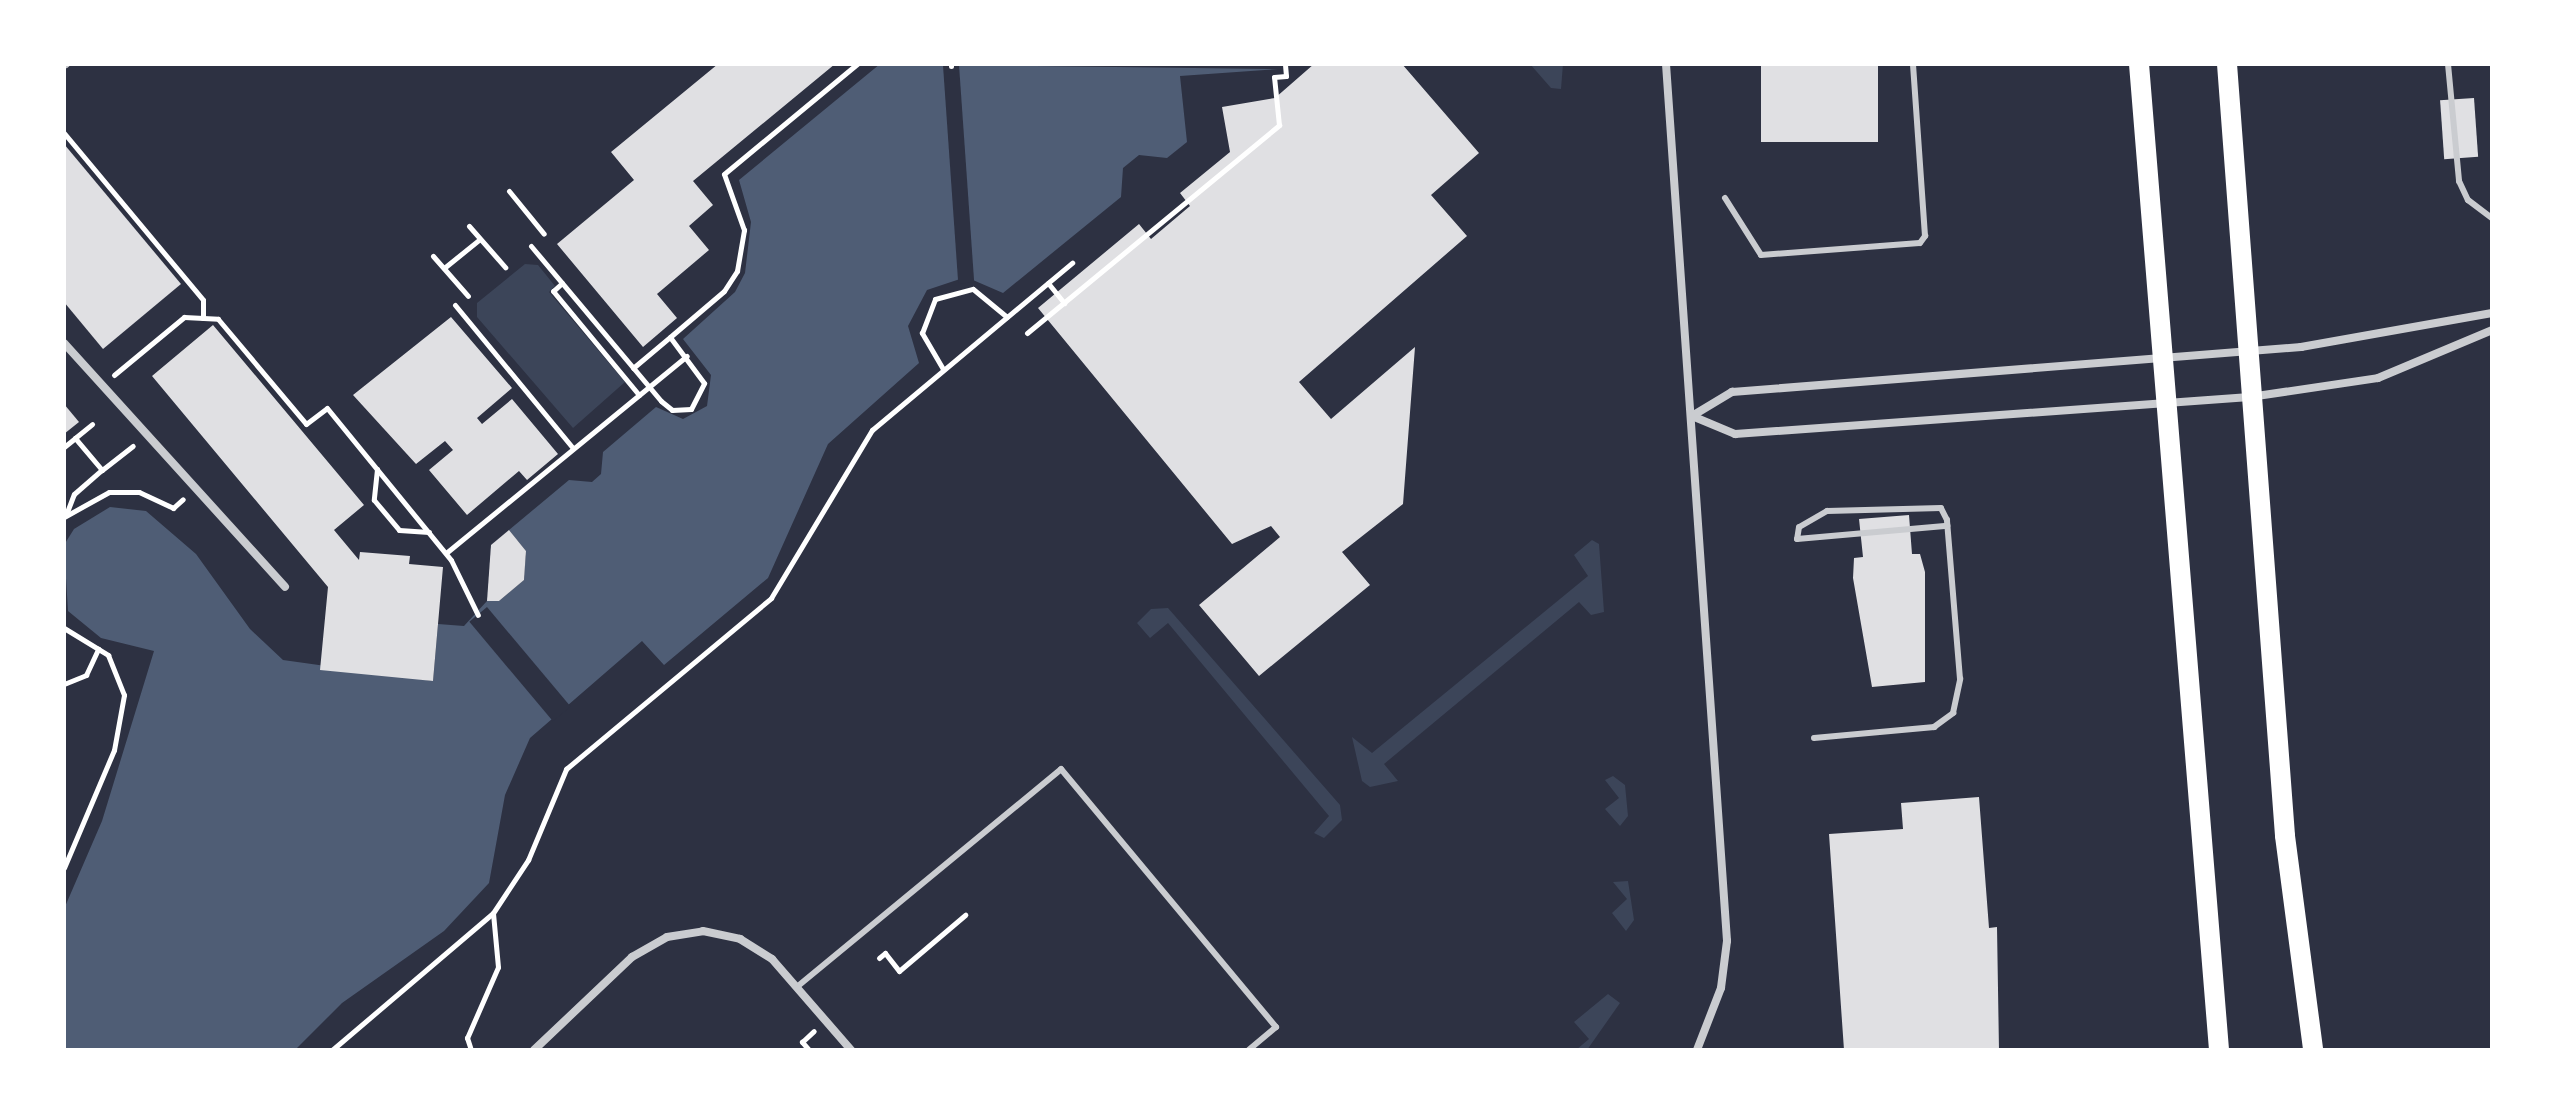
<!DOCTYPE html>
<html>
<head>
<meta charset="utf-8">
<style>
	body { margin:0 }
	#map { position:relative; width:2556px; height:1114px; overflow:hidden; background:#2d3142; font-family:"Golos Text",sans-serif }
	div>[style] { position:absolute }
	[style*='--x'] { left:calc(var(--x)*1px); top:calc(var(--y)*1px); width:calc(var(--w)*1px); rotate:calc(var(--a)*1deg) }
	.green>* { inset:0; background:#3c4559 }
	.water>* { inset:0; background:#4f5d75 }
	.pier>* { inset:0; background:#2d3142; transform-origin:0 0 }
	.building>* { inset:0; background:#e0e0e3; transform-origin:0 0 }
	.path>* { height:5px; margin:-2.5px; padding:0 2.5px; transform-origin:2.5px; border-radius:2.5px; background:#fff }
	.service>* { height:6px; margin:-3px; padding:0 3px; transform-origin:3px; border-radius:3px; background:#caccd0 }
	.minor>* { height:8px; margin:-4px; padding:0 4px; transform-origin:4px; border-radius:4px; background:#caccd0 }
	.primary>* { height:20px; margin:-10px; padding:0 10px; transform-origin:10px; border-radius:10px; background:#fff }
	span { translate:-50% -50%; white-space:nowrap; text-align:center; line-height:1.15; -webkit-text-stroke:7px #fff; paint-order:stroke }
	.frame { position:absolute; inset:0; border:66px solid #fff; pointer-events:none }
</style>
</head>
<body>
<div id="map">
	<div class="green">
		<div style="clip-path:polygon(1530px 64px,1563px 64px,1561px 89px,1551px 88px)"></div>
		<div style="clip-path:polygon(525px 264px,538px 265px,555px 286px,549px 292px,625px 382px,573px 428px,477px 317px,477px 303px)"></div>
		<div style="clip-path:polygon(1592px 540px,1599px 544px,1604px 612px,1591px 615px,1579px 602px,1384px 764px,1398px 781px,1370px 787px,1362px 781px,1352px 737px,1372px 753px,1588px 576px,1574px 555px)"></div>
		<div style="clip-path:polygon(1168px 608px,1340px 805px,1342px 820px,1324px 838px,1314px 833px,1329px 816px,1168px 623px,1150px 638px,1137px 623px,1151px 609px)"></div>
		<div style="clip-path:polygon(1613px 776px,1625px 785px,1628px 816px,1620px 826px,1605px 809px,1619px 798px,1605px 780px)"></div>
		<div style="clip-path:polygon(1628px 881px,1634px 920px,1626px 931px,1612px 913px,1627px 899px,1613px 882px)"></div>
		<div style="clip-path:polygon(1608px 994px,1620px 1003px,1587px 1050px,1576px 1050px,1589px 1039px,1574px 1022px)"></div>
	</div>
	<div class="water">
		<div style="clip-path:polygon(880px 64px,1278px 69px,1180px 76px,1187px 142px,1167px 158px,1139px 155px,1123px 168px,1121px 197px,1003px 293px,966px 277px,927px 290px,908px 326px,919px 363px,828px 444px,768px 578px,664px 665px,642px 641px,530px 738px,505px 795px,489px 883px,444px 931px,342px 1003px,295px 1050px,64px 1050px,64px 909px,102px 821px,154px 651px,101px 638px,68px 611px,64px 545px,74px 529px,110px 507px,146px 511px,196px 554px,250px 629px,283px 660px,433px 681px,438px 624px,464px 626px,487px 601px,499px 601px,524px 580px,526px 551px,509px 530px,569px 480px,592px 482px,601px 474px,603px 452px,656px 407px,683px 419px,707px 406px,711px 375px,683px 339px,735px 292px,745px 273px,751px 222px,739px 180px)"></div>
	</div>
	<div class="pier">
		<div style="left:959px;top:65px;width:218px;height:16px;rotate:86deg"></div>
		<div style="left:487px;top:607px;width:130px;height:23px;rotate:50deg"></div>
	</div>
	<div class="building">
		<div style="clip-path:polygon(718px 64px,835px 64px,693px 181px,713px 205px,689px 226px,709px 250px,657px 294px,677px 318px,643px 347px,557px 244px,634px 180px,611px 152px)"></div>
		<div style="clip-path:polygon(1314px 64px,1402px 64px,1479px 153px,1431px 195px,1467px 236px,1299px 382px,1331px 419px,1415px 347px,1403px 504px,1342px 552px,1370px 585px,1259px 676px,1199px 605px,1280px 537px,1271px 526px,1232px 544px,1038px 308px,1139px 224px,1151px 239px,1190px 206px,1180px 193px,1230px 152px,1222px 107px,1275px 98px)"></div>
		<div style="left:1761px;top:64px;width:117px;height:78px"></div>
		<div style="left:2474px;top:98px;width:59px;height:34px;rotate:86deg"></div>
		<div style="clip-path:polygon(64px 144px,181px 284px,103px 349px,64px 302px)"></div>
		<div style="clip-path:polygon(451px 317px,512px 388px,477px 418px,482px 424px,512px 399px,558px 454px,527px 480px,519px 471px,467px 515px,429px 470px,453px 450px,445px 441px,416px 464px,353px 395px)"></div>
		<div style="clip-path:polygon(213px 325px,364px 505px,334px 530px,359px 560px,360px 552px,410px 556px,409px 564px,443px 567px,433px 681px,320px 670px,328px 587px,152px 376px)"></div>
		<div style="clip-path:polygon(64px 404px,79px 422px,64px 434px)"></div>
		<div style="clip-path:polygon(1909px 515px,1912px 554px,1920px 554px,1925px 572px,1925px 682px,1872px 687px,1853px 578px,1854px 558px,1863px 557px,1859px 519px)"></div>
		<div style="clip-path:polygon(509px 530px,526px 551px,524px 580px,499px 601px,487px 601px,491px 545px)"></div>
		<div style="clip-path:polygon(1979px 797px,1989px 928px,1997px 927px,1999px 1050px,1844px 1050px,1829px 834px,1903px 829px,1901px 803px)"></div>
	</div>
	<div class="path">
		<div style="--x:951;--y:64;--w:2;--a:90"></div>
		<div style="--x:64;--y:133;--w:217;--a:50.2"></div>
		<div style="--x:203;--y:300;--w:18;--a:90"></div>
		<div style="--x:509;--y:191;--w:55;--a:50.9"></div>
		<div style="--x:469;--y:226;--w:55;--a:48.7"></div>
		<div style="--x:531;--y:246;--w:202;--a:50"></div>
		<div style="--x:661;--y:401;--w:14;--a:39"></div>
		<div style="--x:672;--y:410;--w:19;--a:-3"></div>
		<div style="--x:691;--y:409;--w:29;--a:-63"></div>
		<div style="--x:704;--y:383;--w:57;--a:-126.5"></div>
		<div style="--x:670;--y:337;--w:71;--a:-40.4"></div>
		<div style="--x:724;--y:291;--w:24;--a:-57"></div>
		<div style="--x:737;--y:271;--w:42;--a:-80.3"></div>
		<div style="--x:744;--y:230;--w:59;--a:-109.7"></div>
		<div style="--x:724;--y:174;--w:173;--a:-39.6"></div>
		<div style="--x:433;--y:256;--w:53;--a:48.8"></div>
		<div style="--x:444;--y:268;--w:46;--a:-38.9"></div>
		<div style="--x:562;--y:283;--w:12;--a:138"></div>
		<div style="--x:553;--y:291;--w:135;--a:50.4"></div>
		<div style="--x:1048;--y:283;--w:26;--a:51"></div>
		<div style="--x:455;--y:305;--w:185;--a:50.5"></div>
		<div style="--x:1027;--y:333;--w:327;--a:-39.5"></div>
		<div style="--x:1279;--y:125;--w:48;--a:-95.9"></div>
		<div style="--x:1274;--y:77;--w:12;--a:-5"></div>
		<div style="--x:1286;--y:76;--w:12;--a:-95"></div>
		<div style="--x:633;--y:368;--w:48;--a:-40"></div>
		<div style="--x:943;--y:369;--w:42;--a:-120.3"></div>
		<div style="--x:922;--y:333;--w:36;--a:-69"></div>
		<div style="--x:935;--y:299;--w:39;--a:-15"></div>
		<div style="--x:973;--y:289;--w:44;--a:39.5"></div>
		<div style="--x:114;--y:375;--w:91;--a:-39.6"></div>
		<div style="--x:184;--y:317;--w:34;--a:3"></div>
		<div style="--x:218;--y:319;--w:137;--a:50"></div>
		<div style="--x:306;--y:424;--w:26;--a:-37"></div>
		<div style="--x:327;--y:408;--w:196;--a:50.8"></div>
		<div style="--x:451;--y:560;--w:61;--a:63.9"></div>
		<div style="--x:64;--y:447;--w:14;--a:-39"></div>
		<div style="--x:377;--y:469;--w:31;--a:96"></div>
		<div style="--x:374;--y:500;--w:39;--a:50"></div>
		<div style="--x:399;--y:530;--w:30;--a:4"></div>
		<div style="--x:102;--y:470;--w:39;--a:-38"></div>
		<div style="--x:67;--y:512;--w:19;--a:-69"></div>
		<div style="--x:74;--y:494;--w:37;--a:-41"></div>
		<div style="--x:102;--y:470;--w:42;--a:-130.2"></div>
		<div style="--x:75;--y:438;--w:22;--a:-39"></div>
		<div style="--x:64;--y:517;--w:51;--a:-29.1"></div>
		<div style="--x:109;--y:492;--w:30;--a:0"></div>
		<div style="--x:139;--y:492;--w:38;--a:25"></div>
		<div style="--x:173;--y:508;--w:13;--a:-42"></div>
		<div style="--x:446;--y:553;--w:311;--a:-39.3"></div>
		<div style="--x:64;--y:628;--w:52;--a:31.5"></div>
		<div style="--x:108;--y:655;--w:43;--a:68.2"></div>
		<div style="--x:124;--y:695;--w:56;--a:100.3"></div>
		<div style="--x:114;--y:750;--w:128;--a:113"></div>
		<div style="--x:64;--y:684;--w:24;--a:-22"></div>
		<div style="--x:86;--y:675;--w:29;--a:-65"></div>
		<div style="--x:879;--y:958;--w:8;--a:-40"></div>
		<div style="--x:885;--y:953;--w:23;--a:52"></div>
		<div style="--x:899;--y:971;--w:87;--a:-40.3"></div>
		<div style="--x:332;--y:1050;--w:211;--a:-40.4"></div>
		<div style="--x:493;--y:913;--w:64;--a:-56.6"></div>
		<div style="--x:528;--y:860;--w:99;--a:-67.3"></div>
		<div style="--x:566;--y:769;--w:267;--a:-39.8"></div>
		<div style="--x:771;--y:598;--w:196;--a:-59"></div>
		<div style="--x:872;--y:430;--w:261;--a:-39.9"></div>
		<div style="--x:471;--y:1050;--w:13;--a:-108"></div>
		<div style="--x:467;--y:1038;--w:77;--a:-66.4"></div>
		<div style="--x:498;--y:967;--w:54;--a:-95.3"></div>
		<div style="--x:809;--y:1050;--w:11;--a:-131"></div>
		<div style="--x:802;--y:1042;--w:16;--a:-43"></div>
	</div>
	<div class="service">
		<div style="--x:2448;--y:64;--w:118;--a:84.6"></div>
		<div style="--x:2459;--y:181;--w:21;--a:65"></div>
		<div style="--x:2468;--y:200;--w:30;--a:37"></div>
		<div style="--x:1725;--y:198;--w:67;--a:57.7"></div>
		<div style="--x:1761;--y:255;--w:159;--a:-4.3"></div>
		<div style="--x:1920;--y:243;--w:9;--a:-54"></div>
		<div style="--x:1925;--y:236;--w:172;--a:-94"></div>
		<div style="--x:1814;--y:738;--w:121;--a:-5.2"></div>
		<div style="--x:1934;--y:727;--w:24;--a:-36"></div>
		<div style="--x:1953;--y:713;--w:35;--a:-78"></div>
		<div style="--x:1960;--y:679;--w:160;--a:-94.7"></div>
		<div style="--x:1947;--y:520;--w:13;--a:-117"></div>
		<div style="--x:1941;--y:508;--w:114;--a:178.5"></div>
		<div style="--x:1827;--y:511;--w:32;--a:150"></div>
		<div style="--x:1799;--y:527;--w:12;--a:99"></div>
		<div style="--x:1797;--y:539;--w:151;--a:-5"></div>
		<div style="--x:798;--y:986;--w:341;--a:-39.5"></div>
		<div style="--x:1061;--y:769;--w:336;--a:50.2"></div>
		<div style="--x:1276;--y:1027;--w:35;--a:140"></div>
	</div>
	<div class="minor">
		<div style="--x:1666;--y:64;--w:879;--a:86.02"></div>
		<div style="--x:1727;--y:941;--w:47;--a:97.3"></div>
		<div style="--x:1721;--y:988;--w:66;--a:111.2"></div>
		<div style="--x:64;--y:65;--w:2;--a:-27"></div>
		<div style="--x:64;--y:343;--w:329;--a:47.8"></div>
		<div style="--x:1692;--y:416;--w:47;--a:22.7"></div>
		<div style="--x:1735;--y:434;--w:516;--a:-4.11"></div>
		<div style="--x:2250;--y:397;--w:129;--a:-8.4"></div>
		<div style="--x:2378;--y:378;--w:124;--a:-22.8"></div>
		<div style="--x:1692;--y:416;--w:47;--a:-31"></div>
		<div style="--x:1732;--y:392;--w:571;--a:-4.52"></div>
		<div style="--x:2301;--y:347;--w:194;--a:-10.1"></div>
		<div style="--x:534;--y:1050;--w:135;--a:-43.5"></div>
		<div style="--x:632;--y:957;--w:40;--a:-29.7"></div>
		<div style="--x:667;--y:937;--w:36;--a:-9"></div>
		<div style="--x:703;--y:931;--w:38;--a:12"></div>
		<div style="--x:740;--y:939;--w:38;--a:32"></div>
		<div style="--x:772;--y:959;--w:121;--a:49"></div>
	</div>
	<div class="primary">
		<div style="--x:2139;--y:64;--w:989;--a:85.36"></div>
		<div style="--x:2227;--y:64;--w:774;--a:85.7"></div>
		<div style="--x:2285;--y:836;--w:216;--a:82.5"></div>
	</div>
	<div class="frame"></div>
</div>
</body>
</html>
